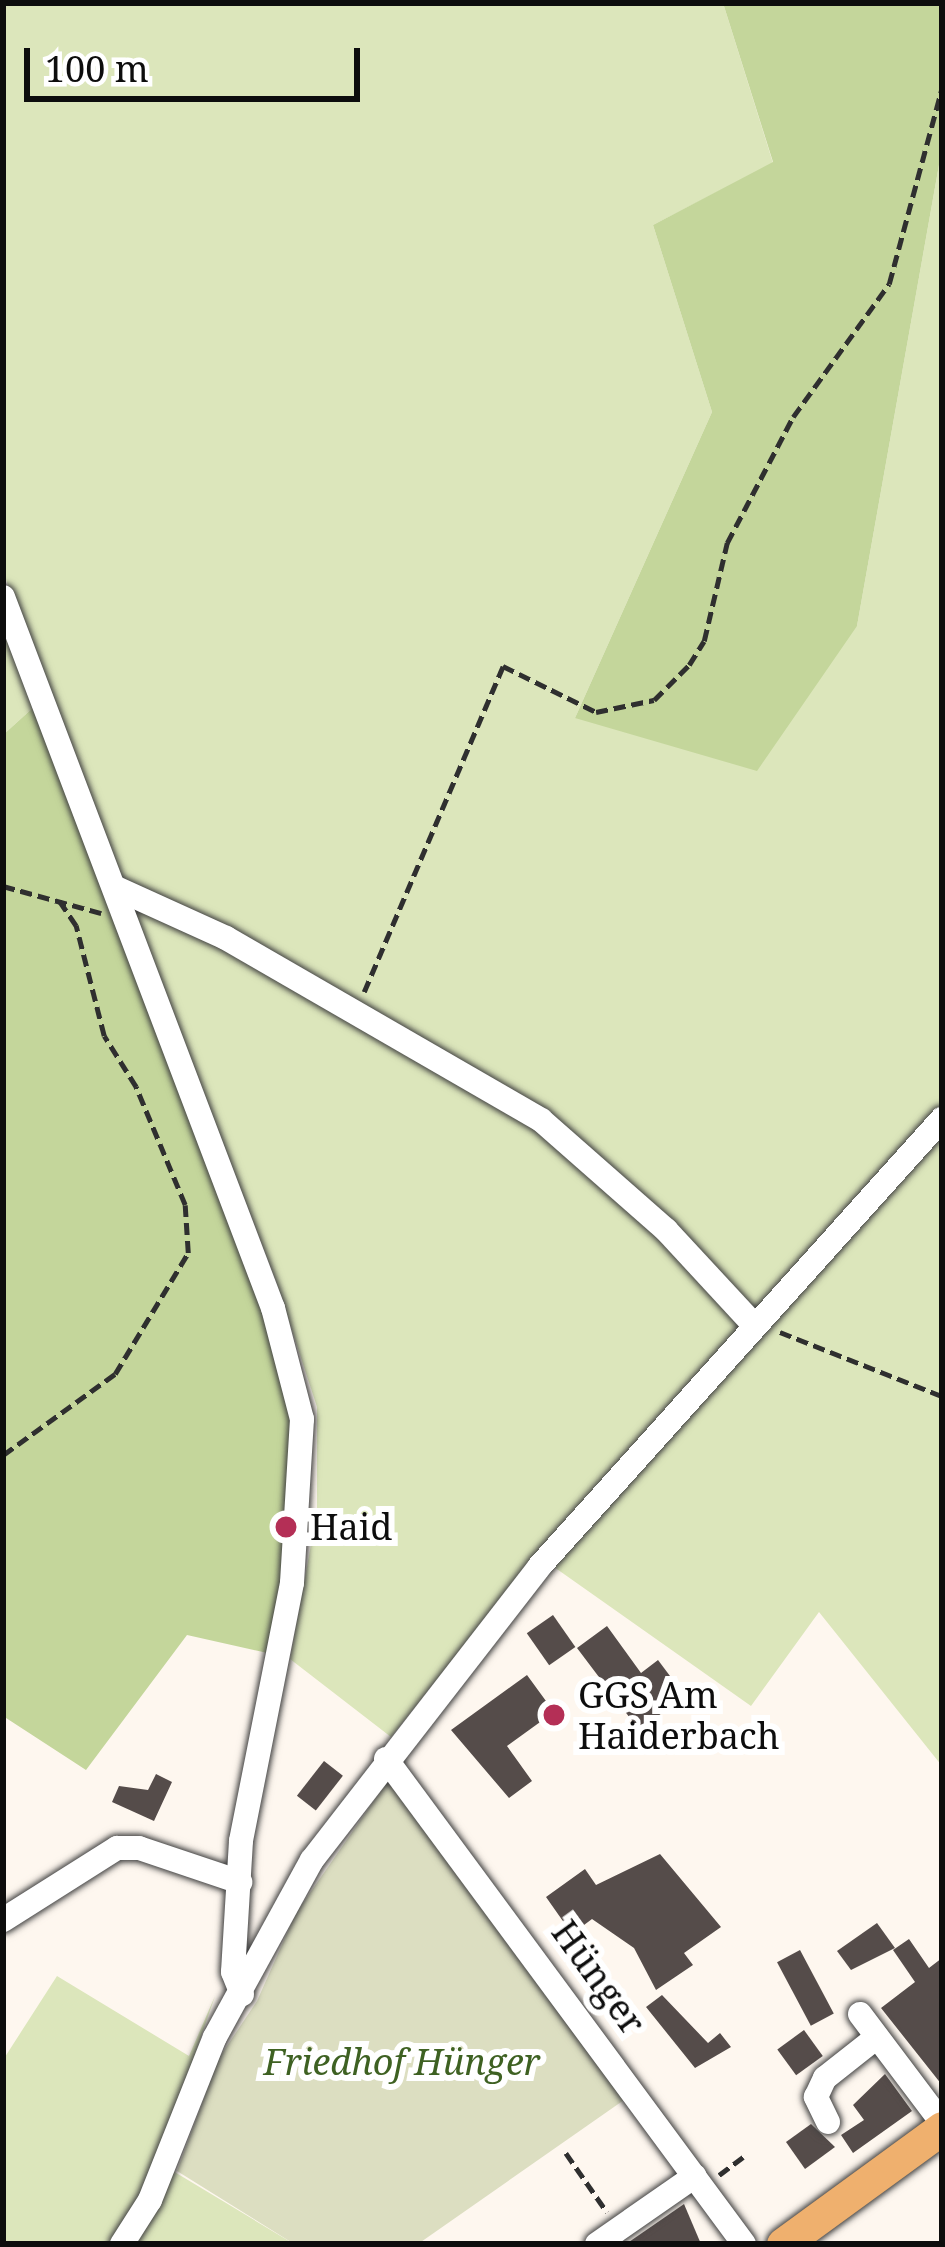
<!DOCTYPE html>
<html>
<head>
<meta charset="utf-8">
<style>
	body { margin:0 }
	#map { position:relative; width:945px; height:2247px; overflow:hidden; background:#fef7ef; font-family:"Noto Serif",serif }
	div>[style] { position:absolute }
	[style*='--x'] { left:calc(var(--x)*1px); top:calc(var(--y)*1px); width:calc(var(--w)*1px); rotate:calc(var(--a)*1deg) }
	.green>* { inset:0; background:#dce6bb }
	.forest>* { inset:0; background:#c4d69b }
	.cemetery>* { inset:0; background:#dcdec1 }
	.building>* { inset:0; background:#554c4a; transform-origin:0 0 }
	.path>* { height:4.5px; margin-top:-2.25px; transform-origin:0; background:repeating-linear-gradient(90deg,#2f2f2f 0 12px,transparent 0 18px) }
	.roads { filter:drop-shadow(0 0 3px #404040) drop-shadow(0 0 3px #404040) }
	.minor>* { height:24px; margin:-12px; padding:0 12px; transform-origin:12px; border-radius:12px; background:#fff }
	.major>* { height:33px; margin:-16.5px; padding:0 16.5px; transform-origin:16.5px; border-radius:16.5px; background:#efb06e }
	.dots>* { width:33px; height:33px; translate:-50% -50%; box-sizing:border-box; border:6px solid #fff; border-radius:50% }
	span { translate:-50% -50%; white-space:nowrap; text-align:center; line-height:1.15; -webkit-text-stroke:12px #fff; paint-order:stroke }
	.poi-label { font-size:36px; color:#0d0d0d }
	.left { translate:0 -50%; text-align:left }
	.street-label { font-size:36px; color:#0d0d0d }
	.park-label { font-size:36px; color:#3e6122; font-style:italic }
	.frame { position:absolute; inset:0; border:6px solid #0d0d0d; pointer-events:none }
	.scale { position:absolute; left:24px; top:48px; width:336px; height:54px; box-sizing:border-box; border:6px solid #0d0d0d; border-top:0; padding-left:15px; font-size:36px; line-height:42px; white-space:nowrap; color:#0d0d0d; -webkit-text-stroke:9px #fff; paint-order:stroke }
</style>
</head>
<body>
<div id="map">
	<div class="green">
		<div style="clip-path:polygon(386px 3px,723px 3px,773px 163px,653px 225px,712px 412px,575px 718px,857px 626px,942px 148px,942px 1106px,534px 1558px,391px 1737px,290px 1659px,317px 1512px,317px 1407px,276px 1281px,3px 572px,3px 5px)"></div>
		<div style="clip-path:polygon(3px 628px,36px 705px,3px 735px)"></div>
		<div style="clip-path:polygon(942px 1137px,942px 1766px,819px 1612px,751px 1706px,554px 1567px)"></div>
		<div style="clip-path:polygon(57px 1976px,189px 2056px,215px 1996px,158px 2162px,294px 2244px,3px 2244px,3px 2060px)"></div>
	</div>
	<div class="forest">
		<div style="clip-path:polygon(723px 3px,942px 3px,942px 148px,857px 626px,757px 771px,575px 718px,712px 412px,653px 225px,773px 162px)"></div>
		<div style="clip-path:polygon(36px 705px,264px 1313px,290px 1421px,291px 1525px,272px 1654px,187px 1635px,86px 1770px,3px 1716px,3px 735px)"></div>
	</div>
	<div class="cemetery">
		<div style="clip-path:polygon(387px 1782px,397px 1785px,624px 2100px,418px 2244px,294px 2244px,177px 2171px,219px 2058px,257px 2001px,296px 1913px)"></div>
	</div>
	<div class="building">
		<div style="left:553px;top:1615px;width:39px;height:32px;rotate:55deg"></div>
		<div style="clip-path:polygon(607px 1626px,641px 1673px,658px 1660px,685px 1696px,639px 1730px,577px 1648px)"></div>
		<div style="clip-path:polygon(527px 1675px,554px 1712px,507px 1746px,532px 1781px,509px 1798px,451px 1730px)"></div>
		<div style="left:324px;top:1761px;width:24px;height:44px;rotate:38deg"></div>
		<div style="clip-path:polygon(156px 1774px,172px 1782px,154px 1821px,112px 1802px,119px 1786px,148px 1790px)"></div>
		<div style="clip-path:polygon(660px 1854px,721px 1927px,684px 1953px,693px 1965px,656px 1990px,634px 1948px,592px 1919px,572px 1934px,546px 1897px,585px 1869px,596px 1885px)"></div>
		<div style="clip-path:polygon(877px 1923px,895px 1948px,851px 1970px,837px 1951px)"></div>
		<div style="clip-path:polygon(909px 1939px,929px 1968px,942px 1958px,942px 2085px,881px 2008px,915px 1982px,893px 1950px)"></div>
		<div style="left:800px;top:1950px;width:72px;height:26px;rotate:62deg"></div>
		<div style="clip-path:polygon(662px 1995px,708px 2043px,720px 2033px,731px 2047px,695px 2068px,646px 2007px)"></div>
		<div style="left:804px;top:2030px;width:32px;height:33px;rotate:54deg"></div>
		<div style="clip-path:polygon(885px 2074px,912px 2111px,853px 2153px,841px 2135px,864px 2120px,853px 2105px)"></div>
		<div style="clip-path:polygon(811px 2124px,835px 2147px,805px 2169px,786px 2142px)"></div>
		<div style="clip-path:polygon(684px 2204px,701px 2244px,626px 2244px)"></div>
	</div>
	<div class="path">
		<div style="--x:3;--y:886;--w:102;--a:15.4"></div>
		<div style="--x:364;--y:992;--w:354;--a:-66.9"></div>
		<div style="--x:503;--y:666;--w:104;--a:26.3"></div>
		<div style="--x:596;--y:712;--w:59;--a:-11.7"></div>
		<div style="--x:654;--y:700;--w:49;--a:-45"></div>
		<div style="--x:689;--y:665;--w:28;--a:-58"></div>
		<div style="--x:704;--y:641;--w:101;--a:-76.8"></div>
		<div style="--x:727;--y:543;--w:142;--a:-62.4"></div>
		<div style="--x:793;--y:417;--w:164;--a:-54.2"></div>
		<div style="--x:889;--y:284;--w:203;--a:-74.9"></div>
		<div style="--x:780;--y:1332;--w:174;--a:21.6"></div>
		<div style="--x:3;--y:1455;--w:138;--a:-35.9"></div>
		<div style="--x:115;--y:1374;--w:141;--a:-58.9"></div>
		<div style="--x:188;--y:1253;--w:48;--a:-93.6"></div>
		<div style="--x:185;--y:1205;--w:128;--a:-112.6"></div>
		<div style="--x:136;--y:1087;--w:60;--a:-122.1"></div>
		<div style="--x:104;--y:1036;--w:114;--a:-104.3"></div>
		<div style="--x:76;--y:926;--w:30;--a:-124"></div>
		<div style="--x:566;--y:2153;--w:72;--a:55.2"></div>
		<div style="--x:719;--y:2175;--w:30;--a:-37"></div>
	</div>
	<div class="roads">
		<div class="minor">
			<div style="--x:3;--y:597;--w:761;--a:69.21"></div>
			<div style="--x:273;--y:1308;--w:115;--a:75.4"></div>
			<div style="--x:302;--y:1419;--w:164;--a:93.5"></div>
			<div style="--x:292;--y:1583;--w:263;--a:101.2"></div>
			<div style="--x:241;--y:1841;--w:131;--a:93.5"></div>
			<div style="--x:233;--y:1972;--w:24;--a:68"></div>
			<div style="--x:116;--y:888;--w:121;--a:24.4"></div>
			<div style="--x:226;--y:938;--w:364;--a:30"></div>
			<div style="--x:541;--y:1120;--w:167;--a:41.3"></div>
			<div style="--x:666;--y:1230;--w:127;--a:47.2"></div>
			<div style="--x:386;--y:1759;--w:603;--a:53.57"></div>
			<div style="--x:3;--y:1920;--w:135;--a:-32.3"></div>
			<div style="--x:117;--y:1848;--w:22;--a:0"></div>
			<div style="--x:139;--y:1848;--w:107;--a:18.6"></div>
			<div style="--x:860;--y:2014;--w:136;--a:53"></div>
			<div style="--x:828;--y:2122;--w:28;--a:-116"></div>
			<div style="--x:816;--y:2097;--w:21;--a:-65"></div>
			<div style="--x:825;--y:2078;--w:66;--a:-38.3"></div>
			<div style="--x:122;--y:2244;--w:52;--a:-57.5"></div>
			<div style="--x:150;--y:2200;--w:175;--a:-68.3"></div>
			<div style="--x:215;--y:2037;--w:202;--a:-61.3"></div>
			<div style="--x:312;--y:1860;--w:371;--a:-52.2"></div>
			<div style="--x:539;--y:1567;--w:603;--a:-48.03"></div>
			<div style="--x:597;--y:2244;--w:119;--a:-34.8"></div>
		</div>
		<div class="major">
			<div style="--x:783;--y:2244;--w:197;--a:-36.1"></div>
		</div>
	</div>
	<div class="dots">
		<div style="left:286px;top:1527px;background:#b42f56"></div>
		<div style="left:554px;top:1715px;background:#b42f56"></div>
	</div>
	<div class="poi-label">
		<span class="left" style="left:310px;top:1527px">Haid</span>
		<span class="left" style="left:578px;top:1715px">GGS Am<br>Haiderbach</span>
	</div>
	<div class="street-label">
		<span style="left:599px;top:1977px;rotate:54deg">Hünger</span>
	</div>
	<div class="park-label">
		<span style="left:402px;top:2062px">Friedhof Hünger</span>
	</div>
	<div class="frame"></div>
	<div class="scale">100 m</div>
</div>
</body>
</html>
